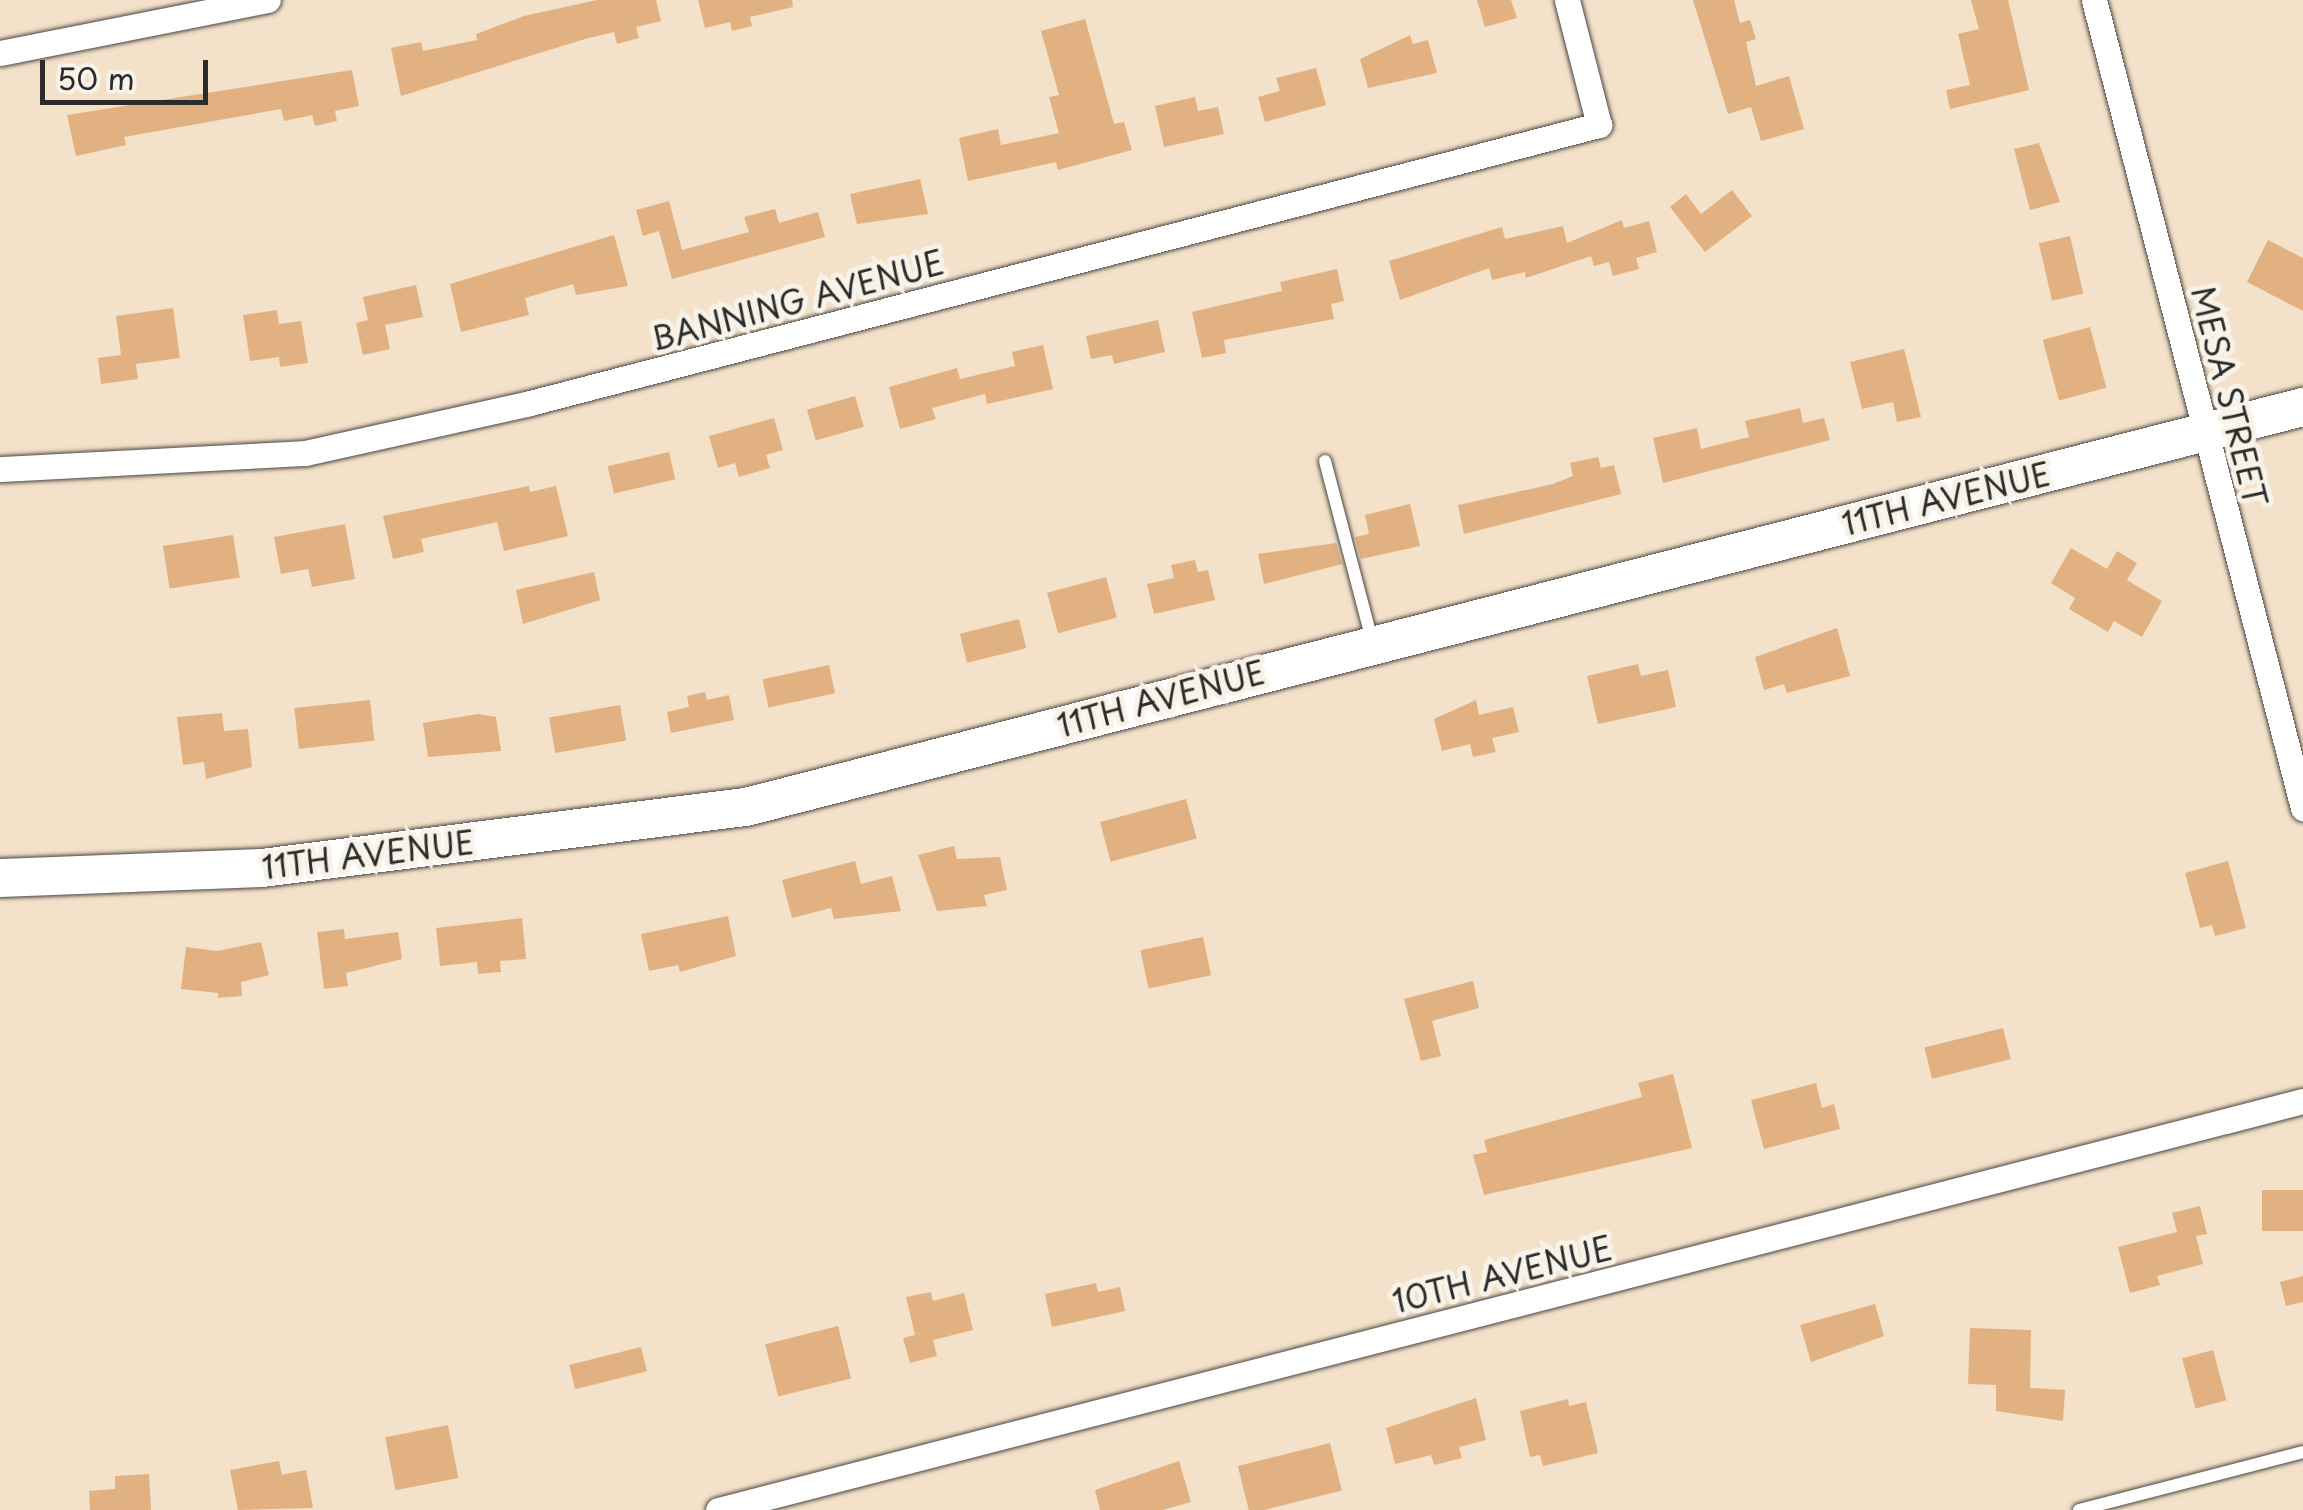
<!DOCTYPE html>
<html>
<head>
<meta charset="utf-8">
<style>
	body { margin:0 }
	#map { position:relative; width:2303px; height:1510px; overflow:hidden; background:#f4e1c9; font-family:"Playpen Sans",sans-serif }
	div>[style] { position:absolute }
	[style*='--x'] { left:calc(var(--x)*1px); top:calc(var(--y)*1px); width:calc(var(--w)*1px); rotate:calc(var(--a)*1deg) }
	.building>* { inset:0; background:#e2b181; transform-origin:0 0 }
	.roads { filter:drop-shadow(0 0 2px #494643) drop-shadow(0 0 2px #494643) }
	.lane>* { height:12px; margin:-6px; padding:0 6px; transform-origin:6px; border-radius:6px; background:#fff }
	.street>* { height:25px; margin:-12.5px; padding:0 12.5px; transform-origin:12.5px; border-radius:12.5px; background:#fff }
	.secondary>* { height:38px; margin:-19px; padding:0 19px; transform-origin:19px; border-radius:19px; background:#fff }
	span { translate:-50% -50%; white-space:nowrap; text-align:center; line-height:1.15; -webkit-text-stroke:10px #f7f3e8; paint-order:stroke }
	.street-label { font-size:32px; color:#2b2b2b }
	.scale { position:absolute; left:40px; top:60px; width:168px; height:45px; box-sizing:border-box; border:5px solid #2b2b2b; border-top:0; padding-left:12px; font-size:30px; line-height:35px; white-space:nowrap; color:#2b2b2b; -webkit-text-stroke:8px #f7f3e8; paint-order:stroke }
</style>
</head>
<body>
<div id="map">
	<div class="building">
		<div style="clip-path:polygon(597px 0,656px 0,661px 21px,636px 27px,639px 38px,617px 44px,614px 32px,585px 39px,401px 96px,391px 48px,421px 42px,423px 51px,477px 40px,476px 34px,524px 16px)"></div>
		<div style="clip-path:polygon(698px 0,792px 0,793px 7px,750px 17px,752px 26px,732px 31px,730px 22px,705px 28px)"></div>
		<div style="clip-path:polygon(1477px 0,1511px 0,1517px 18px,1485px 27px)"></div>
		<div style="clip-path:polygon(1693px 0,1734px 0,1740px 23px,1750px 20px,1756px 39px,1746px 42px,1756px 86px,1789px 76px,1804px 129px,1761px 141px,1751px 107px,1728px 114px)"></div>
		<div style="clip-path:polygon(1971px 0,2008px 0,2029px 90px,1950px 109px,1946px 90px,1970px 85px,1958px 34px,1979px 29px)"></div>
		<div style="clip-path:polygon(1085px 19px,1114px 124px,1124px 122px,1132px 150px,1058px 170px,1056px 162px,968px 181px,959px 138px,998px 129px,1001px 145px,1059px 133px,1049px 97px,1059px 95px,1041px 31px)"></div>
		<div style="clip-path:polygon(1410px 35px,1413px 44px,1428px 40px,1437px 73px,1368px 88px,1360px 59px)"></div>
		<div style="clip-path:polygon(1316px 68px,1326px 105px,1265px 122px,1258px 97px,1280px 91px,1276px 78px)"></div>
		<div style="clip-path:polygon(352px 70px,359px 106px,335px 111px,337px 121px,315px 126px,312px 115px,284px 121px,281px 109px,124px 137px,126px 145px,76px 156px,67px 115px)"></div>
		<div style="clip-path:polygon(1195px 97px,1198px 111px,1218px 107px,1224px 134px,1164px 147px,1155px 106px)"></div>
		<div style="clip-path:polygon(2039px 143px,2060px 202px,2030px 210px,2014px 149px)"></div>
		<div style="clip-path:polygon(920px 179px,928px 214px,857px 224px,850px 194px)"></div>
		<div style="clip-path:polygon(1732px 190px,1752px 216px,1705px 252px,1670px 207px,1686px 194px,1701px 214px)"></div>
		<div style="clip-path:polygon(669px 201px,682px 250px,749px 232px,744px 217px,775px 209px,779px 223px,818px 212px,825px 237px,672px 279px,659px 231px,643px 236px,636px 210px)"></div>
		<div style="clip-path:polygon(1622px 220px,1624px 228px,1649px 221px,1657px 252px,1636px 258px,1639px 269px,1613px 276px,1609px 262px,1594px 266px,1591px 256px,1526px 278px,1525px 272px,1492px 280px,1489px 268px,1400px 300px,1389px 261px,1502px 227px,1505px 239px,1563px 226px,1567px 243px)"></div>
		<div style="clip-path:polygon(614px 235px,628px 286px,576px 295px,573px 284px,525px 298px,529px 315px,461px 332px,450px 284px)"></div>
		<div style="left:2070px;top:236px;width:59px;height:32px;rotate:77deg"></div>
		<div style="clip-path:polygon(2268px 240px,2303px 258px,2303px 311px,2247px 282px)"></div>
		<div style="clip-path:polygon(1337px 269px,1344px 301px,1331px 304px,1334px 319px,1224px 340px,1226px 353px,1202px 358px,1192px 312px,1282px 291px,1280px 282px)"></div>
		<div style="clip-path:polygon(416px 285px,423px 317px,385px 325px,390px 349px,363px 355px,356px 323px,368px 320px,363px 297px)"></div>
		<div style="clip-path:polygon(173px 308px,180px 358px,136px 364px,138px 379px,101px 384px,98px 358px,121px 355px,116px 316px)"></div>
		<div style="clip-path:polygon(277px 310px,279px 324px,301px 321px,308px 363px,280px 367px,279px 357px,250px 361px,243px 315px)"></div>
		<div style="clip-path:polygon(1158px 320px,1165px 352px,1114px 364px,1112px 355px,1091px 359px,1086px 336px)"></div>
		<div style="left:2090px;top:327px;width:63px;height:49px;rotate:75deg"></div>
		<div style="clip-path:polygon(1043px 345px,1053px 389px,987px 404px,985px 394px,932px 408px,936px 419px,900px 429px,889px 387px,957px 368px,960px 379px,1015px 366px,1012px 352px)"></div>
		<div style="clip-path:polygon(1904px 349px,1921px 417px,1897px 422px,1893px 402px,1862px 409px,1850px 362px)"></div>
		<div style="left:855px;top:396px;width:32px;height:50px;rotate:74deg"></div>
		<div style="clip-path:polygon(1800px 408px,1803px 423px,1824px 418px,1830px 440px,1663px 483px,1653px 438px,1697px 428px,1701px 449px,1749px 437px,1745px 421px)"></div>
		<div style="clip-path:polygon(774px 418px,783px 450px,766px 455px,770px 468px,739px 477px,735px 463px,718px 468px,709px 436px)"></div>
		<div style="left:669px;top:452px;width:28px;height:63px;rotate:77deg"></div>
		<div style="clip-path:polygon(1598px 457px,1601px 468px,1614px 465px,1621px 494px,1464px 534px,1458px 505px,1553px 484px,1573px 476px,1570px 463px)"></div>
		<div style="clip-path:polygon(529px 486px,530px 492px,556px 486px,568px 536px,504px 551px,497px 522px,421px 539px,424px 552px,393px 559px,383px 516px)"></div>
		<div style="clip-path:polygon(1410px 504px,1420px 546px,1361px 559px,1355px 537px,1369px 534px,1365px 515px)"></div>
		<div style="clip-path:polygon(345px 524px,355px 579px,312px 587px,308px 569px,281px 574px,274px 537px)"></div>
		<div style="left:233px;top:535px;width:43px;height:71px;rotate:81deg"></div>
		<div style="clip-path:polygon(1336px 543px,1342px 564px,1264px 584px,1258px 554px)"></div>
		<div style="clip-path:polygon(2071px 548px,2107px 569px,2117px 551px,2137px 563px,2127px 580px,2162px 601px,2142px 637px,2114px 621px,2108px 632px,2069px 609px,2075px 598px,2051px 583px)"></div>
		<div style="clip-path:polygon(1195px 560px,1198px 572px,1208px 570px,1215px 600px,1154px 614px,1147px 584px,1174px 578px,1171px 565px)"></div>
		<div style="clip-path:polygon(594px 572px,600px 600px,523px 624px,516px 590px)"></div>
		<div style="left:1106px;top:577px;width:42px;height:61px;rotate:75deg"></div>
		<div style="left:1019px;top:619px;width:30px;height:61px;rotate:76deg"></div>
		<div style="clip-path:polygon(1837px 628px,1850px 676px,1787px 693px,1784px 684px,1764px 690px,1755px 657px)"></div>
		<div style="clip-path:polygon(1638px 664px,1641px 676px,1668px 670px,1676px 707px,1598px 724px,1587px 676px)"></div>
		<div style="left:829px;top:665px;width:29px;height:68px;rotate:78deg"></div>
		<div style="clip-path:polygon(705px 692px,707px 700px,729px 695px,734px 720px,671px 733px,667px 712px,689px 707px,687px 696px)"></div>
		<div style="left:370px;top:700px;width:41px;height:76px;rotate:84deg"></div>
		<div style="clip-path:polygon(1476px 700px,1479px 715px,1513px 707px,1519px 732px,1492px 738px,1496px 752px,1473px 757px,1470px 744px,1442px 751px,1434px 719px)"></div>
		<div style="left:620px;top:705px;width:36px;height:72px;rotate:80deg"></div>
		<div style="clip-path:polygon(222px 713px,224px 731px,248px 729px,252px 767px,206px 779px,204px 762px,183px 765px,177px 717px)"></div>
		<div style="clip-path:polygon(478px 714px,496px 717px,501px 751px,428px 757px,423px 723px)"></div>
		<div style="left:1186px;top:799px;width:41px;height:89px;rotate:75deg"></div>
		<div style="clip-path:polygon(954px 846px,957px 859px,1000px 857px,1007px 890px,984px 895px,987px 906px,937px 911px,918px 855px)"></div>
		<div style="clip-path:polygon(855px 861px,861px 884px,892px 876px,901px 911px,834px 919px,831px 908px,792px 918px,782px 880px)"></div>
		<div style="clip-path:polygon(2228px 861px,2246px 928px,2215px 936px,2212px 925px,2200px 928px,2185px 873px)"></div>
		<div style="clip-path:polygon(728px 916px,736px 956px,680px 972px,678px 965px,649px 971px,641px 934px)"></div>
		<div style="clip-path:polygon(522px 918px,526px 959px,500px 961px,501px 972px,478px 974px,477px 962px,440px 966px,436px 928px)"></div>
		<div style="clip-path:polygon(344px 929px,345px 939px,398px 932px,402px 959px,346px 973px,348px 986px,324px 989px,317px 932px)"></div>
		<div style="left:1203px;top:937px;width:39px;height:64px;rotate:78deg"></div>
		<div style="clip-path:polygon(261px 942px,269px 975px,241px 982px,242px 996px,218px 998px,218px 993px,181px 989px,186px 947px,217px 951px)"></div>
		<div style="clip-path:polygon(1473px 981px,1479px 1008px,1432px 1021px,1441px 1056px,1421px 1061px,1404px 999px)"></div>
		<div style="left:2003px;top:1028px;width:32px;height:81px;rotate:76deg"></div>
		<div style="clip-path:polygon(1673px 1074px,1692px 1148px,1484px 1195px,1473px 1155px,1487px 1152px,1484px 1140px,1642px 1097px,1638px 1083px)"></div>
		<div style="clip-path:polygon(1816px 1083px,1822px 1108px,1834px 1104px,1840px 1129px,1764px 1149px,1751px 1100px)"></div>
		<div style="left:2262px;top:1190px;width:41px;height:41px"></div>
		<div style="clip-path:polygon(2200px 1206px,2207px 1234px,2196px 1236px,2203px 1264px,2157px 1276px,2160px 1285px,2130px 1293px,2118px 1247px,2177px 1232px,2172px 1213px)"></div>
		<div style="clip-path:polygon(2303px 1276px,2303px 1302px,2286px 1306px,2280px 1282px)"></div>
		<div style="clip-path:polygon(1096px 1283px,1098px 1292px,1120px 1287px,1125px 1311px,1052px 1327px,1045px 1294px)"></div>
		<div style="clip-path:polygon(931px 1292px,933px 1301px,964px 1293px,973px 1330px,933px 1340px,937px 1356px,910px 1363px,903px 1338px,915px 1335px,906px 1297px)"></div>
		<div style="clip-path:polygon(1875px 1304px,1884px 1336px,1811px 1362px,1800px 1325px)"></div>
		<div style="left:838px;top:1326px;width:54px;height:75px;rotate:76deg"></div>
		<div style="clip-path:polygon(1970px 1328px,2031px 1330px,2030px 1388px,2065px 1390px,2063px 1421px,1996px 1411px,1996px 1385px,1968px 1384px)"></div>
		<div style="left:641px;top:1347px;width:25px;height:74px;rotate:76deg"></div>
		<div style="left:2213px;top:1350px;width:52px;height:32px;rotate:75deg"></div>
		<div style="clip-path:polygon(1476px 1398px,1486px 1440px,1459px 1447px,1462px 1458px,1434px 1465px,1431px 1455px,1395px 1464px,1386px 1428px)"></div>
		<div style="clip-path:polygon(1568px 1399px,1569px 1406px,1586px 1402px,1598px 1453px,1543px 1466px,1540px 1455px,1530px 1457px,1520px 1411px)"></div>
		<div style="left:448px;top:1425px;width:54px;height:64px;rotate:79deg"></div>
		<div style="left:1330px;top:1443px;width:49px;height:95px;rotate:76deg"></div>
		<div style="clip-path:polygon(279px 1461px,282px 1475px,306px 1470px,313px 1508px,238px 1510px,230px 1470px)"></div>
		<div style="clip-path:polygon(1179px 1461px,1191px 1502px,1163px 1510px,1100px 1510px,1095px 1490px)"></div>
		<div style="clip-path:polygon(149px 1474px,151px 1510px,90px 1510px,89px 1491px,115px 1489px,115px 1476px)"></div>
	</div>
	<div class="roads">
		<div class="lane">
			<div style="--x:1325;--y:461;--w:185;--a:75.3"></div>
			<div style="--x:2079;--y:1510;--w:231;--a:-14.5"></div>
		</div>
		<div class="street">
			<div style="--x:2094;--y:0;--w:835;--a:75.5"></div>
			<div style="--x:0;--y:53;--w:273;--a:-11.2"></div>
			<div style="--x:0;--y:469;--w:305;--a:-3"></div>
			<div style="--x:305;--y:453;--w:230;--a:-12.5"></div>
			<div style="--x:530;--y:403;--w:1105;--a:-14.58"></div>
			<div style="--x:1599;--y:125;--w:129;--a:-104.4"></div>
			<div style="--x:718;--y:1510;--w:1637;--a:-14.47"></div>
		</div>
		<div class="secondary">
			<div style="--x:0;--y:878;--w:262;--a:-2.2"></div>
			<div style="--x:262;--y:868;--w:488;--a:-7.2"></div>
			<div style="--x:746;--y:807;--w:1608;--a:-14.41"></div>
		</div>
	</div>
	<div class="street-label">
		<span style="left:797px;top:300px;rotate:-15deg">BANNING AVENUE</span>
		<span style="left:2230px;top:396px;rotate:76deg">MESA STREET</span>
		<span style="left:1946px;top:498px;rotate:-14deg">11TH AVENUE</span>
		<span style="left:1161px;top:698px;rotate:-15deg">11TH AVENUE</span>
		<span style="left:368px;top:854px;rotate:-7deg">11TH AVENUE</span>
		<span style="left:1502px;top:1274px;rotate:-14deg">10TH AVENUE</span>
	</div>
	<div class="scale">50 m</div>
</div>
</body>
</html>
